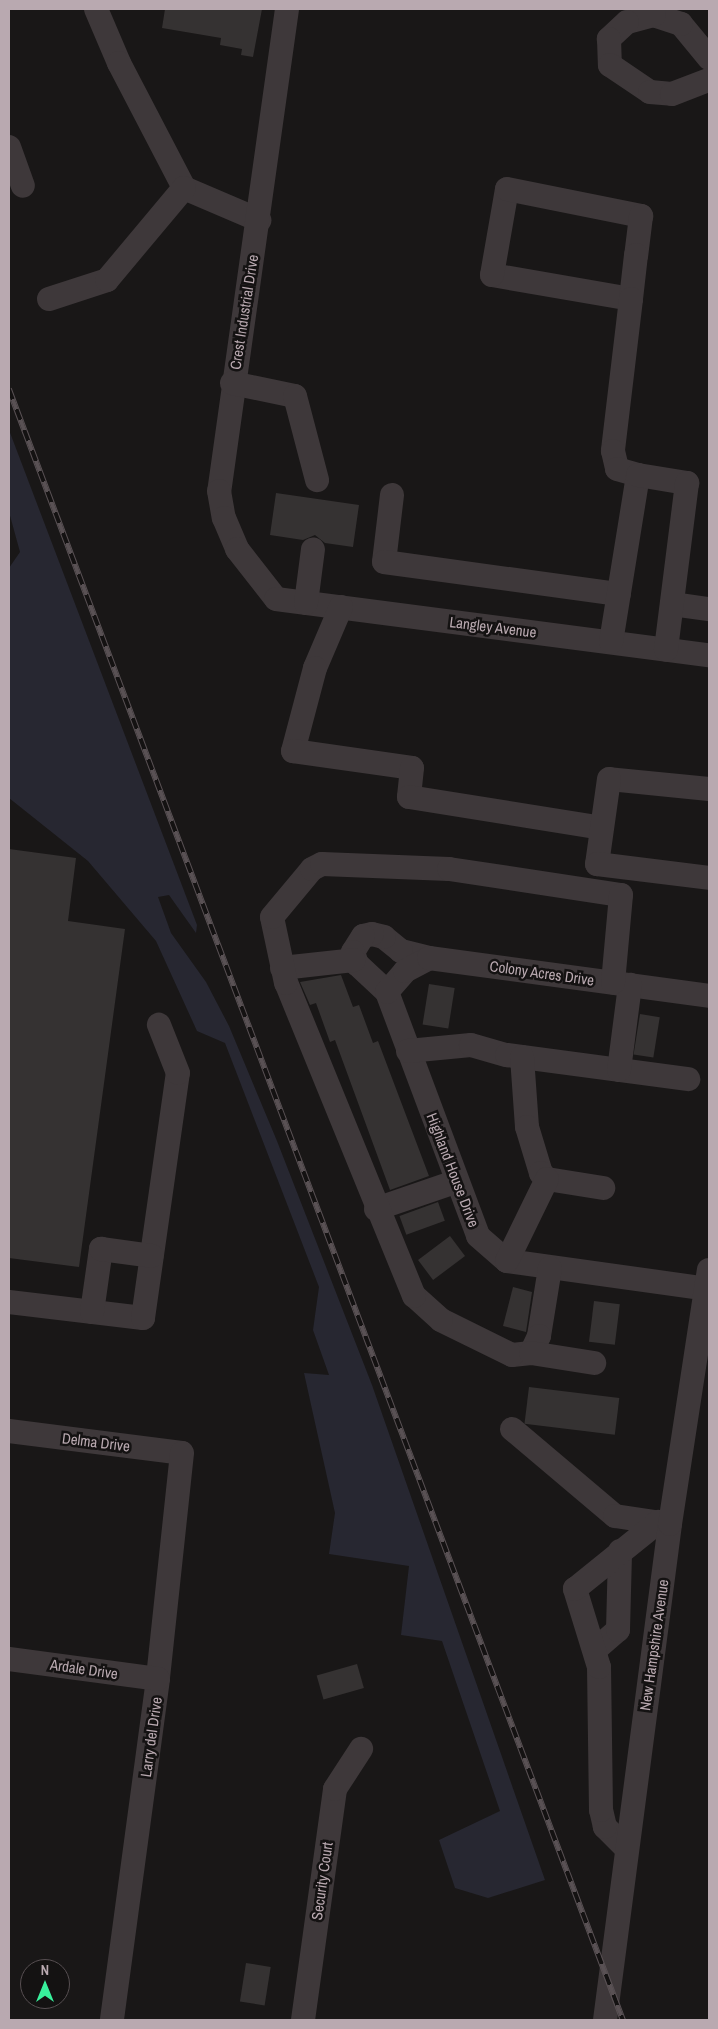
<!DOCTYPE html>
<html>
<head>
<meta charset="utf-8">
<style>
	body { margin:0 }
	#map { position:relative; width:718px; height:2029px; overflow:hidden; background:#191717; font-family:"Archivo Narrow",sans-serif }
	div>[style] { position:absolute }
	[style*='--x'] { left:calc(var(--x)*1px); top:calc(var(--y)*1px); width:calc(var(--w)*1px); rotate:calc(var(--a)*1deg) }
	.green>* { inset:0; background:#272731 }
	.building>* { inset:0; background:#353232; transform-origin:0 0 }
	.minor>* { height:24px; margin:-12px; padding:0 12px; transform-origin:12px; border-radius:12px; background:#3e383a }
	.rail>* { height:5.5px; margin-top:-2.75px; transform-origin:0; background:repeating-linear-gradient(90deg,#141212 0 11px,#595154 0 22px); box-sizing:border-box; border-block:1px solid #595154 }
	span { translate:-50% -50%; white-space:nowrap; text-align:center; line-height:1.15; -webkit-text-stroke:5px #141212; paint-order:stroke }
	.street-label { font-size:15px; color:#b9a9b0 }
	.frame { position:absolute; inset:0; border:10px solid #b9a9b0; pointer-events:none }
	.north { position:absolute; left:20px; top:1959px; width:50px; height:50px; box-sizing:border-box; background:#141212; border:1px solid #564e51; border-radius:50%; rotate:0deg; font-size:14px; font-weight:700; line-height:20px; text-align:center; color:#b9a9b0 }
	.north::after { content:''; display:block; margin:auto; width:18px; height:22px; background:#38f09c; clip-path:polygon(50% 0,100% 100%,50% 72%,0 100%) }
</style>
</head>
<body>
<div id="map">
	<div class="green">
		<div style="clip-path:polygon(9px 430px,197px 925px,196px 933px,169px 895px,158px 897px,171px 933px,206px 982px,229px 1026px,277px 1141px,372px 1385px,545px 1880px,488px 1898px,455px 1888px,439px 1840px,500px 1811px,442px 1641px,401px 1635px,409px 1566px,329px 1554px,335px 1513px,304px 1373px,329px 1375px,313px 1330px,319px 1287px,225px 1043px,197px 1031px,156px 941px,88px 861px,9px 798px,9px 568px,20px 552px,9px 512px)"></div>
	</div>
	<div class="building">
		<div style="clip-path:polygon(165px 9px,262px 9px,253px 57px,241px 55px,242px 49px,220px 45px,221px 38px,162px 28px)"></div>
		<div style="clip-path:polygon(276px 493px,359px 505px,353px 547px,325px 543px,315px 535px,303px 540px,270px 535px)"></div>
		<div style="clip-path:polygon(9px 849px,76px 858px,68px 921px,125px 929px,79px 1267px,9px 1258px)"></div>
		<div style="clip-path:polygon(341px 975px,353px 1007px,359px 1005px,373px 1043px,378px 1041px,429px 1176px,390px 1190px,335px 1040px,330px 1042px,316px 1003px,310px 1005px,300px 982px)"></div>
		<div style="left:429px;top:984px;width:26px;height:41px;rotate:9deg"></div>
		<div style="left:640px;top:1014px;width:20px;height:41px;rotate:9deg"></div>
		<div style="left:438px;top:1202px;width:20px;height:41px;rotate:70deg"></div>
		<div style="left:450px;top:1236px;width:25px;height:40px;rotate:53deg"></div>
		<div style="clip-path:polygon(513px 1287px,532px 1292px,526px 1332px,503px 1326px)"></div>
		<div style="left:594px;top:1301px;width:26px;height:41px;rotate:7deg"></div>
		<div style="left:529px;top:1387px;width:91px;height:37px;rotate:7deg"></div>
		<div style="left:357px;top:1664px;width:25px;height:42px;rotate:74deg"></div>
		<div style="left:246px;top:1963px;width:25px;height:39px;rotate:9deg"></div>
	</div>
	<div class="minor">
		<div style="--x:96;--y:9;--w:59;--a:66.9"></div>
		<div style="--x:119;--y:63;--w:141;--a:62.5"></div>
		<div style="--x:184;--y:188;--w:82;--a:23.1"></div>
		<div style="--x:287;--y:9;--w:487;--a:98"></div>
		<div style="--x:219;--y:491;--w:27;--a:80"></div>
		<div style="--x:224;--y:518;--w:34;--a:67"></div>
		<div style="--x:237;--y:549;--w:63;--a:52"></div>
		<div style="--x:276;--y:599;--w:437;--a:7.4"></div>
		<div style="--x:709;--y:58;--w:44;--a:-129.5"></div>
		<div style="--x:681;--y:24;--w:28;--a:-162"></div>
		<div style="--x:654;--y:15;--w:28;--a:165"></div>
		<div style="--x:627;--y:22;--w:25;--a:137"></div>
		<div style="--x:609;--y:39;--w:26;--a:88"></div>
		<div style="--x:610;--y:65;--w:48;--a:34"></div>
		<div style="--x:650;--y:92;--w:22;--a:5"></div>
		<div style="--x:672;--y:94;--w:40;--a:-21"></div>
		<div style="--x:9;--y:147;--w:41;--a:70.3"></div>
		<div style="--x:49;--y:299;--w:61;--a:-18.1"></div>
		<div style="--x:107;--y:280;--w:120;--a:-50.1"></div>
		<div style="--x:631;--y:299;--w:141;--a:-170.2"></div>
		<div style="--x:492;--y:275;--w:87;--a:-80.1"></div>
		<div style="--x:507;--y:189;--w:137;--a:11.4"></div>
		<div style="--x:641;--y:216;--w:39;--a:97"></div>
		<div style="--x:636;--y:255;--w:44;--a:96.5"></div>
		<div style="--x:631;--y:299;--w:153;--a:96.8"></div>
		<div style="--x:613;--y:451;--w:18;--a:77"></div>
		<div style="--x:617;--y:469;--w:22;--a:16"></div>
		<div style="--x:232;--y:383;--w:64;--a:11.7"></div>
		<div style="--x:295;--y:396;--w:87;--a:75.3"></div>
		<div style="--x:392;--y:495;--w:67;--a:96.8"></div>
		<div style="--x:384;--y:562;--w:237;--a:7.8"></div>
		<div style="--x:306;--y:603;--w:54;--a:-82.6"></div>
		<div style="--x:672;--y:604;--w:37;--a:8"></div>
		<div style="--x:341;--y:607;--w:66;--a:113.1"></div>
		<div style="--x:315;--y:668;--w:86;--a:104.8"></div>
		<div style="--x:293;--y:751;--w:120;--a:8.1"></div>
		<div style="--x:412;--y:768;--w:29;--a:96"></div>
		<div style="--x:409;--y:797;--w:195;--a:9.1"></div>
		<div style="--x:611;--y:642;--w:169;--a:-80.8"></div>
		<div style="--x:638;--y:475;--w:50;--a:9.3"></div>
		<div style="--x:687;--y:483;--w:168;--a:97.2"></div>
		<div style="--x:709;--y:789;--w:100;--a:-174.3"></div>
		<div style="--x:609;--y:779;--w:86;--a:98"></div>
		<div style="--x:597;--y:864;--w:113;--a:7.1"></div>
		<div style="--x:429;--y:958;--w:29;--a:-166"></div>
		<div style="--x:401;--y:951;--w:22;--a:-141"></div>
		<div style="--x:384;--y:937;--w:12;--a:-166"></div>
		<div style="--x:372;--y:934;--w:9;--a:167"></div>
		<div style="--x:363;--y:936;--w:19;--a:122"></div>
		<div style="--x:353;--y:952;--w:13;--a:72"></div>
		<div style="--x:357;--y:964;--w:41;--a:43"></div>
		<div style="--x:387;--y:992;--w:260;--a:69.5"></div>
		<div style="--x:478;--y:1236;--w:38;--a:41"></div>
		<div style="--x:507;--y:1261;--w:204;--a:7.9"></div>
		<div style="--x:282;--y:968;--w:72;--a:-6.3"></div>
		<div style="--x:387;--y:992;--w:28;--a:-49"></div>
		<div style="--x:405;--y:971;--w:27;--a:-28"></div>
		<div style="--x:429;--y:958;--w:283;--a:7.7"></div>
		<div style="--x:408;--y:1051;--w:63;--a:-5.4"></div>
		<div style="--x:471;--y:1045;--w:37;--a:16"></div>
		<div style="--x:507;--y:1055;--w:183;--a:7.6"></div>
		<div style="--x:522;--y:1057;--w:70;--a:85.9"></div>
		<div style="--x:527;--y:1127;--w:48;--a:73.1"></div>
		<div style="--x:541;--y:1173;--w:8;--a:45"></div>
		<div style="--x:547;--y:1179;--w:57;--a:9.1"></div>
		<div style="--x:619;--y:1070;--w:86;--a:-82.6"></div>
		<div style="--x:376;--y:1209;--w:83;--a:-18.9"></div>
		<div style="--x:507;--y:1261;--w:91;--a:-64"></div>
		<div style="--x:550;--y:1268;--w:69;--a:99.2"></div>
		<div style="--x:539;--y:1336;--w:19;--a:115"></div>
		<div style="--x:531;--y:1353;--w:19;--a:174"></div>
		<div style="--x:512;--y:1355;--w:79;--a:-153.8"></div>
		<div style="--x:441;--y:1320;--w:36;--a:-138"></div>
		<div style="--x:414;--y:1296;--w:338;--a:-112.2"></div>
		<div style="--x:286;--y:983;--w:67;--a:-102"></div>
		<div style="--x:272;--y:917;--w:62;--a:-50.2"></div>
		<div style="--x:312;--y:869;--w:11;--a:-27"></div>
		<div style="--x:322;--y:864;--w:127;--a:2.3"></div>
		<div style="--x:449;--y:869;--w:174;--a:8.6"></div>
		<div style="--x:621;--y:895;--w:88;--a:95.2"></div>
		<div style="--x:9;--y:1302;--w:135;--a:6.8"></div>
		<div style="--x:143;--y:1318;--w:247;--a:-81.9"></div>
		<div style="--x:178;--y:1073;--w:52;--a:-111.6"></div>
		<div style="--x:92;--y:1312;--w:64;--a:-81.9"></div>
		<div style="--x:101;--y:1249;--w:51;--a:7.8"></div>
		<div style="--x:531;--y:1353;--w:64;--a:9"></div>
		<div style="--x:512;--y:1429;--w:135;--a:40.2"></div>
		<div style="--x:615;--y:1516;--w:54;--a:8.6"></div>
		<div style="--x:9;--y:1431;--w:174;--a:7.2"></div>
		<div style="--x:182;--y:1453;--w:227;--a:96.1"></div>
		<div style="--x:158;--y:1679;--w:344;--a:97.7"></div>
		<div style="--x:596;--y:1649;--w:29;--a:-41"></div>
		<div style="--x:618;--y:1630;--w:79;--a:-88.5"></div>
		<div style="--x:9;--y:1659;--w:150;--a:7.6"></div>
		<div style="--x:626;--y:1848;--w:30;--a:-135"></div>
		<div style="--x:605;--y:1827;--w:17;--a:-103"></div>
		<div style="--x:601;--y:1810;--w:143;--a:-90.8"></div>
		<div style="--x:599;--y:1667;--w:82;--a:-107.1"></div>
		<div style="--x:575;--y:1589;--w:107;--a:-38.9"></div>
		<div style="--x:303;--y:2020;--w:233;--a:-82.1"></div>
		<div style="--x:335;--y:1789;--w:48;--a:-57"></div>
		<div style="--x:605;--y:2020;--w:500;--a:-82.53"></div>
		<div style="--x:670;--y:1524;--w:257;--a:-81.3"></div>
	</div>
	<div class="rail">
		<div style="--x:9;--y:389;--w:1743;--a:69.37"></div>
	</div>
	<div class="street-label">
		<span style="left:244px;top:312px;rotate:-81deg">Crest Industrial Drive</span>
		<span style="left:493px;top:627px;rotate:7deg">Langley Avenue</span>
		<span style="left:542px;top:973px;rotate:8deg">Colony Acres Drive</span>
		<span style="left:453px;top:1170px;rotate:69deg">Highland House Drive</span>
		<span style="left:96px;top:1442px;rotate:7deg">Delma Drive</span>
		<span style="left:654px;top:1645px;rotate:-82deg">New Hampshire Avenue</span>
		<span style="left:84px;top:1669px;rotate:8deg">Ardale Drive</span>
		<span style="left:151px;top:1737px;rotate:-82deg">Larry del Drive</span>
		<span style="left:322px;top:1881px;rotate:-82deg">Security Court</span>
	</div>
	<div class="frame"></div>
	<div class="north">N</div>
</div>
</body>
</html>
